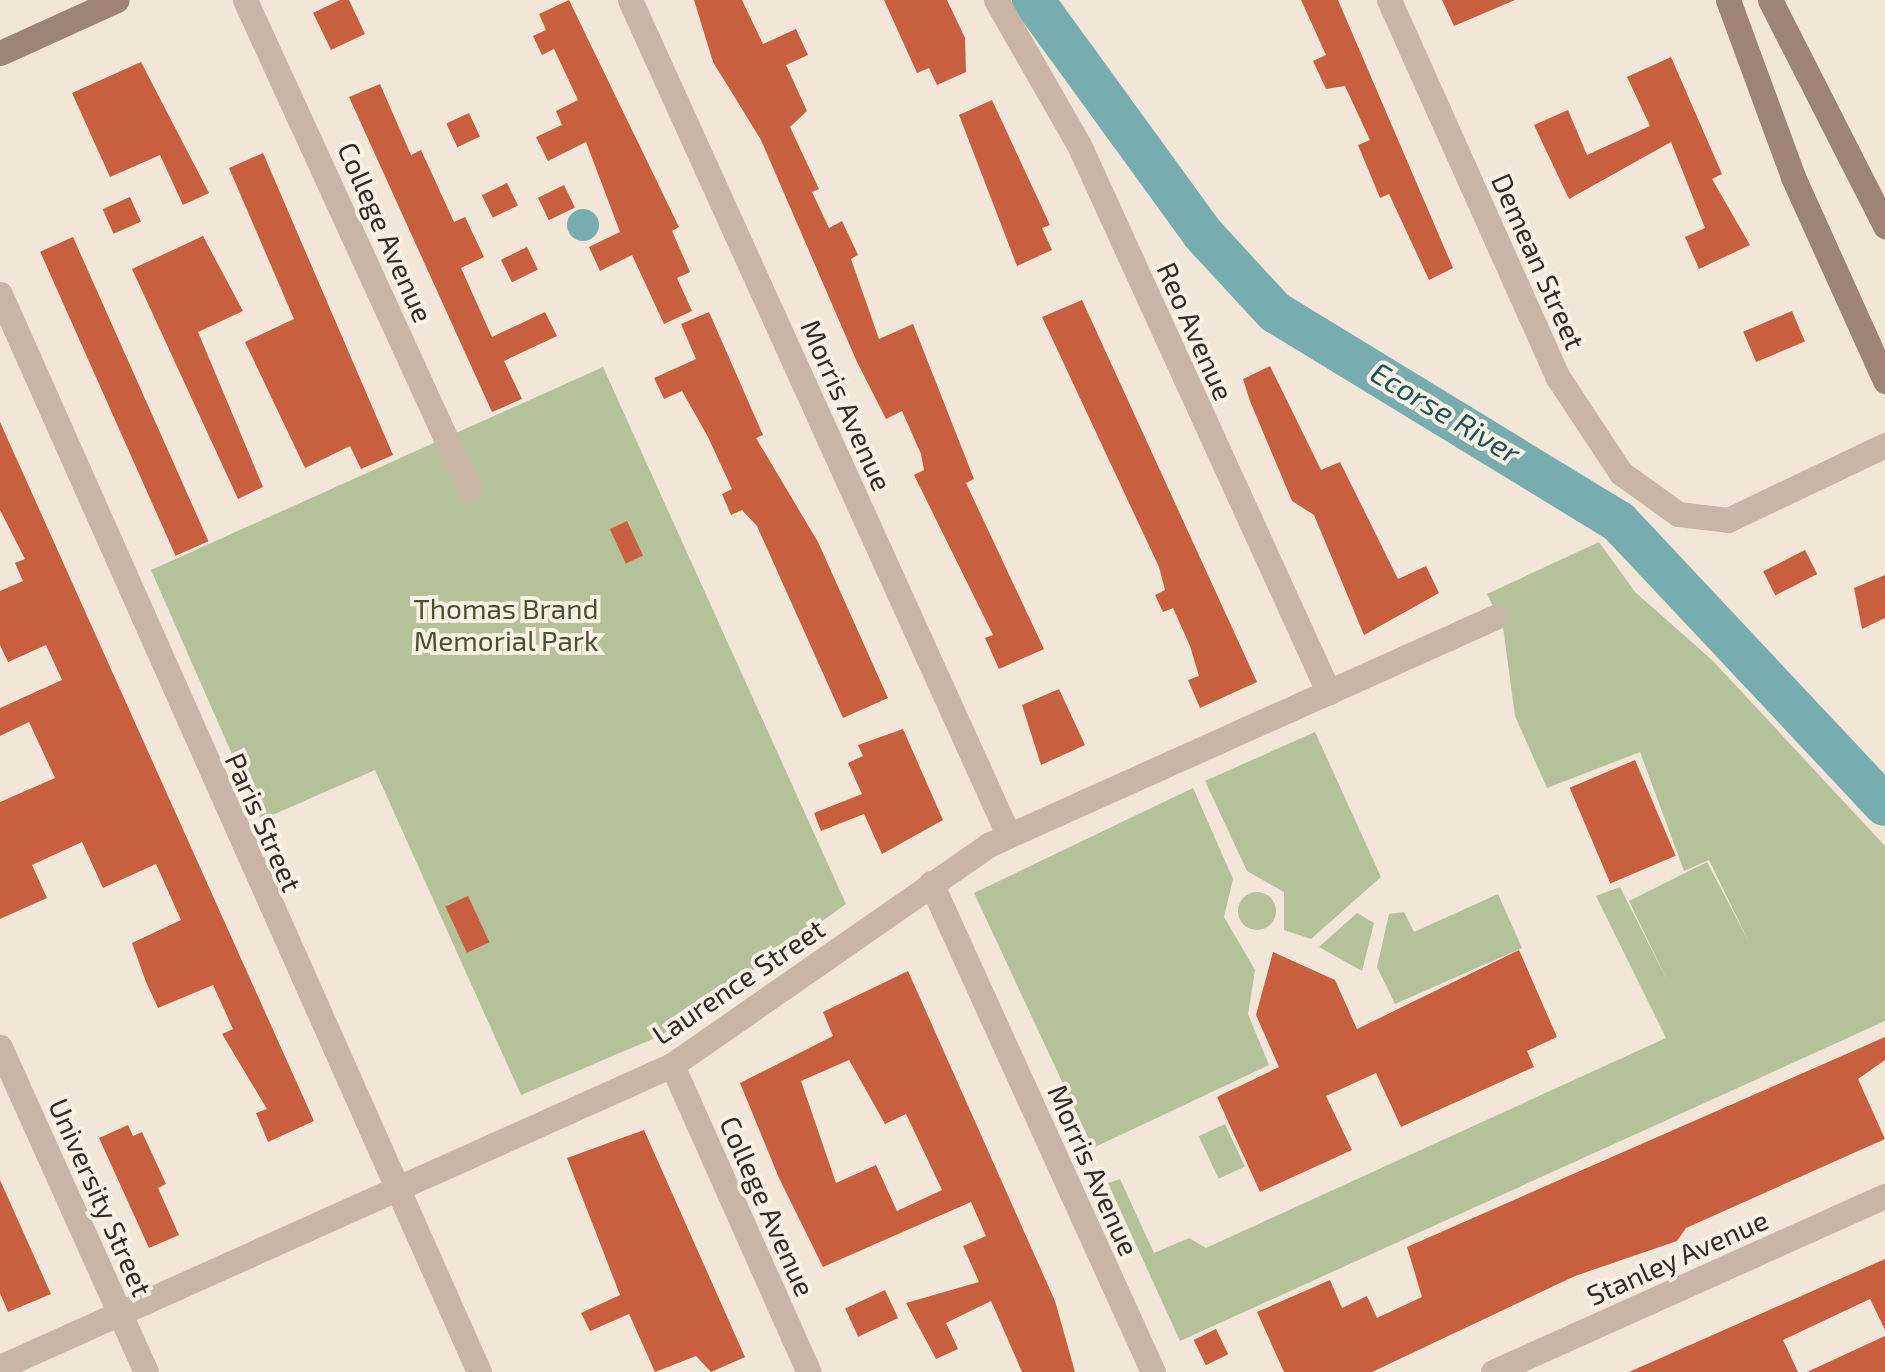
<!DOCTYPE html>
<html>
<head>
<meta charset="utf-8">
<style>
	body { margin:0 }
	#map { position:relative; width:1885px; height:1372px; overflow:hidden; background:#f2e6d9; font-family:"Exo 2",sans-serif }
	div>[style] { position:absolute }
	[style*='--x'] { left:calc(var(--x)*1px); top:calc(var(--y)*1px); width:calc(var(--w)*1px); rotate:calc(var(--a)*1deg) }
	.green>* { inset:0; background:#b4c199; transform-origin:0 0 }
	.round { border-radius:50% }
	.water>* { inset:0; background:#77adaf }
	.river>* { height:42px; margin:-21px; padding:0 21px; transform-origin:21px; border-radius:21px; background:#77adaf }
	.building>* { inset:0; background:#c86040; transform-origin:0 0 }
	.minor>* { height:25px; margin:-12.5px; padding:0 12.5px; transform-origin:12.5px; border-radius:12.5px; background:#cab5a5 }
	.secondary>* { height:25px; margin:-12.5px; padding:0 12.5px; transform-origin:12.5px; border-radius:12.5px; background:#9d8476 }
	span { translate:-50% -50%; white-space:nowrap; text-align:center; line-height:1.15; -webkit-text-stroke:8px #f9f0e5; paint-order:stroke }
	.street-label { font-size:28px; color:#352b26 }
	.park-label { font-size:28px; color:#45542a }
	.water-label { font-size:30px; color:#1b5457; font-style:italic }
</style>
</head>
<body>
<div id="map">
	<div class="green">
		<div style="clip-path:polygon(603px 367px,846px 904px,662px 1035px,521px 1095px,375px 770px,261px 820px,151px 570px)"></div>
		<div style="clip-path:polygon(1599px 542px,1635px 592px,1712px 660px,1885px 846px,1885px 1021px,1180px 1341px,1108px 1183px,1120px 1179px,1154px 1253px,1189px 1238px,1206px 1248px,1666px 1038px,1596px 896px,1620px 887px,1668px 982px,1629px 901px,1707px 862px,1749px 942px,1709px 860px,1684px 871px,1640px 752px,1547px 788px,1515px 716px,1503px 627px,1487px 594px)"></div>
		<div style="clip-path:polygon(1315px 732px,1381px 877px,1311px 939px,1284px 930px,1284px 892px,1247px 871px,1205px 781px)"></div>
		<div style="clip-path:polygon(1193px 788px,1233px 879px,1224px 917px,1255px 970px,1248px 1014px,1269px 1065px,1093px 1148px,974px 893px)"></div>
		<div class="round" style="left:1238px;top:892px;width:38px;height:38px"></div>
		<div style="clip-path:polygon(1498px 894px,1522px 948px,1395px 1004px,1377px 967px,1389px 914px,1404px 912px,1414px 932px)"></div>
		<div style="clip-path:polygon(1357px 913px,1374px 923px,1362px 971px,1319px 947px)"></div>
		<div style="left:1225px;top:1124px;width:47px;height:29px;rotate:65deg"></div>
	</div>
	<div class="water">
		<div class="round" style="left:567px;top:209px;width:32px;height:32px"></div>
	</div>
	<div class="river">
		<div style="--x:1033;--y:0;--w:288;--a:54"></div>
		<div style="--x:1202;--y:233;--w:108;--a:47.3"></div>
		<div style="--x:1275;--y:312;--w:403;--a:31.4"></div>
		<div style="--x:1619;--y:522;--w:388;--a:46.8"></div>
	</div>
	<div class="building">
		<div style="clip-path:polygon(340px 0,349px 0,365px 34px,331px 50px,313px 13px)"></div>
		<div style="clip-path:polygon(569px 0,679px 227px,672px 231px,690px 272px,677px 278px,692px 311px,664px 324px,632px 255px,600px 271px,589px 247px,620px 232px,586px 142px,548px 161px,536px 137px,562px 125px,556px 111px,578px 100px,554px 49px,542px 55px,533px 36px,546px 30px,539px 14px)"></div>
		<div style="clip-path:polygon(694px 0,742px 0,763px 44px,796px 29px,808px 55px,786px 65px,807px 111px,790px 127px,819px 189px,812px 192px,829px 228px,842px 221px,858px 255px,851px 259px,879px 339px,913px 324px,974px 479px,966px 483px,1044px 649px,999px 669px,985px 638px,993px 635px,914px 475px,924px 470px,921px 454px,902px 411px,886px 419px,857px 362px,761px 140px,713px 62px)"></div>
		<div style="clip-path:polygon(884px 0,947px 0,965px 38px,966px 72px,937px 85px,929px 68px,917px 73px)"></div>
		<div style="clip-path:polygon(1301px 0,1338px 0,1453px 268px,1429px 280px,1389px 194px,1380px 198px,1358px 145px,1370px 140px,1345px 86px,1326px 89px,1313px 61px,1326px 55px)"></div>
		<div style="clip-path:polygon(1442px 0,1515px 0,1454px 26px)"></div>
		<div style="clip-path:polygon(1671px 57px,1722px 174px,1712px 179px,1750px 245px,1699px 269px,1685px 237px,1705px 228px,1671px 142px,1569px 199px,1534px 125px,1568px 110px,1587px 155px,1650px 126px,1627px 77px)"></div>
		<div style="clip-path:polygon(141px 62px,209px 193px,183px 205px,160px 155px,110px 177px,72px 93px)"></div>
		<div style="clip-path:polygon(380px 84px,411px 155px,421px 150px,454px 222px,465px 217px,484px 257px,461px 268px,492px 337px,545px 312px,557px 336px,504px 361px,522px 399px,492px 412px,349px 97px)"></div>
		<div style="clip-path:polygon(992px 100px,1050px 225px,1042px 228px,1052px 250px,1017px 266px,959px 115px)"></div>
		<div style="left:469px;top:113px;width:26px;height:25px;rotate:65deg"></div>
		<div style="clip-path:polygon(263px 153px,393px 455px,361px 469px,350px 446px,305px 468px,245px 342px,294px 319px,229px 168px)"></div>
		<div style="left:507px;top:183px;width:25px;height:28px;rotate:64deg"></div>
		<div style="left:564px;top:185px;width:25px;height:29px;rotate:64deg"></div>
		<div style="left:130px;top:197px;width:27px;height:30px;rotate:66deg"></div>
		<div style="clip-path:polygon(203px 236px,243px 311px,198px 332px,263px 487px,238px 499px,132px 269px)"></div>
		<div style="left:73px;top:237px;width:333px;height:36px;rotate:66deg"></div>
		<div style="left:527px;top:247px;width:25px;height:29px;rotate:64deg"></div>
		<div style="clip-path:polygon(1082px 300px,1257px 682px,1200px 708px,1188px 680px,1199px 676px,1190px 646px,1173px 608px,1163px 612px,1155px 595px,1165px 590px,1159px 567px,1042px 317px)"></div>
		<div style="left:1792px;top:311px;width:33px;height:53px;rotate:67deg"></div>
		<div style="clip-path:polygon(709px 312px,763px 435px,756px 438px,818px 542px,888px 698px,843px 718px,757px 526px,742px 510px,731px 515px,722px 494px,732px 489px,708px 437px,682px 391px,664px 399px,654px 378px,696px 359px,681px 324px)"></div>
		<div style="clip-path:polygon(1270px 366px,1321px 470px,1340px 462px,1398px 579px,1426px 566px,1439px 593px,1364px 635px,1314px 515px,1292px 501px,1250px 401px,1243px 379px)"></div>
		<div style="clip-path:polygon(0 422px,314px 1121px,268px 1142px,256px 1113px,267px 1109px,222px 1034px,233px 1029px,213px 985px,158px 1008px,146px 982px,132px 943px,181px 920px,156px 864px,103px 888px,82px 842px,32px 865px,47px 898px,0 919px,0 802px,55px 778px,29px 722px,0 736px,0 708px,62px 680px,46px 645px,8px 662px,0 645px,0 591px,23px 581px,15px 563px,25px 559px,0 510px)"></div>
		<div style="left:627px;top:521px;width:38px;height:19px;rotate:65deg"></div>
		<div style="left:1805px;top:550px;width:27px;height:47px;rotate:63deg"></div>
		<div style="clip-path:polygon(1885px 575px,1885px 618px,1862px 629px,1854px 588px)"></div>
		<div style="clip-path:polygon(1059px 689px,1085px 745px,1041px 765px,1022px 705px)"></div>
		<div style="clip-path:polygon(903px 729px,943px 820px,882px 854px,864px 814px,821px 831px,814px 813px,862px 794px,848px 763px,863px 756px,858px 745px)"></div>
		<div style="left:1635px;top:760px;width:104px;height:71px;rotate:67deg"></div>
		<div style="left:468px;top:896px;width:51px;height:25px;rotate:65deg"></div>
		<div style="clip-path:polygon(1519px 950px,1557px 1037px,1527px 1051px,1534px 1067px,1401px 1127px,1376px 1073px,1326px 1096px,1352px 1150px,1260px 1192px,1217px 1097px,1279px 1067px,1256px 1015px,1273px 952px,1335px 980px,1357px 1029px)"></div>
		<div style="clip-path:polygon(evenodd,908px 971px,1055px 1301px,1075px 1372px,1022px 1372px,991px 1301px,946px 1323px,958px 1349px,936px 1359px,906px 1303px,979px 1282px,963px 1246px,986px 1236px,971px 1202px,823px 1267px,779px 1178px,740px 1083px,833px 1036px,823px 1012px,908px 971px,849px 1060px,885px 1124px,906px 1114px,942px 1190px,897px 1211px,876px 1165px,836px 1183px,801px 1081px,849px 1060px)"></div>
		<div style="clip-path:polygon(1885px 1037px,1885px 1060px,1858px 1079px,1885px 1139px,1686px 1228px,1677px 1241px,1575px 1276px,1372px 1372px,1284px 1372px,1257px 1312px,1330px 1280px,1342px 1308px,1367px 1296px,1377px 1318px,1422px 1297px,1407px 1247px)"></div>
		<div style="clip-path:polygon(128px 1125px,133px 1136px,142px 1132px,166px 1184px,158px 1188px,179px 1235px,149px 1248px,99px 1138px)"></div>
		<div style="clip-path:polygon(644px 1130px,745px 1357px,711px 1372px,696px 1356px,655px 1372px,629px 1314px,590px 1331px,581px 1313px,620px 1295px,567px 1158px)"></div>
		<div style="clip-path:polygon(0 1180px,51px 1294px,8px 1312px,0 1293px)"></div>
		<div style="clip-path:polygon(1885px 1259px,1885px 1330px,1870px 1299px,1783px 1340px,1798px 1372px,1629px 1372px)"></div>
		<div style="left:885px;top:1290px;width:31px;height:44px;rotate:65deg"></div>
		<div style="left:1216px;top:1329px;width:28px;height:25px;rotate:64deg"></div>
		<div style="clip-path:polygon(1885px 1336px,1885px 1372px,1807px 1372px)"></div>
	</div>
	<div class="minor">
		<div style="--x:245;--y:0;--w:538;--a:65.39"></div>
		<div style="--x:630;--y:0;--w:916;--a:65.62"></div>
		<div style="--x:996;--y:0;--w:167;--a:60.2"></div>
		<div style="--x:1079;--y:145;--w:602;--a:65.48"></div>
		<div style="--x:1389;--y:0;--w:412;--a:65.9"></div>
		<div style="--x:1557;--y:376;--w:116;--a:56.6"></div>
		<div style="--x:1621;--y:473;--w:70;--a:35.7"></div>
		<div style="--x:1678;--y:514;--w:50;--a:6.8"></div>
		<div style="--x:1728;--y:520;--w:174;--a:-25.5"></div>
		<div style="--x:0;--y:294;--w:1180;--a:66.04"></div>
		<div style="--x:931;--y:883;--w:537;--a:65.58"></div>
		<div style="--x:0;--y:1047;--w:356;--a:65.8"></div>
		<div style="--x:672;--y:1065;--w:336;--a:66"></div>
		<div style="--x:0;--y:1367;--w:737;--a:-24.2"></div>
		<div style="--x:672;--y:1065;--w:385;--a:-34.8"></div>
		<div style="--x:988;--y:845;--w:556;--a:-24.21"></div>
		<div style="--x:1493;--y:1372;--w:430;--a:-24.2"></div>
	</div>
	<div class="secondary">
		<div style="--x:1728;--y:0;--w:189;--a:69.8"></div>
		<div style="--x:1793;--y:177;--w:224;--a:65.7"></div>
		<div style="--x:1770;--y:0;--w:254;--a:63"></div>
		<div style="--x:0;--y:53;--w:128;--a:-24.4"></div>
	</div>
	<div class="street-label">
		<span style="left:386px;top:232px;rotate:66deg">College Avenue</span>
		<span style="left:1539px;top:261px;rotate:66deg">Demean Street</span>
		<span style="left:1196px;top:331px;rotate:66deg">Reo Avenue</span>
		<span style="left:847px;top:405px;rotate:66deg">Morris Avenue</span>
		<span style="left:264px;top:822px;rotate:66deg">Paris Street</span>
		<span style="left:738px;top:981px;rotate:-34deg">Laurence Street</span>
		<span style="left:1094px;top:1170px;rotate:66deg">Morris Avenue</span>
		<span style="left:101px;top:1197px;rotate:66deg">University Street</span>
		<span style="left:768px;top:1206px;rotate:66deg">College Avenue</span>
		<span style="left:1677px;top:1257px;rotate:-24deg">Stanley Avenue</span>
	</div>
	<div class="park-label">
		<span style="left:506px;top:624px">Thomas Brand<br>Memorial Park</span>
	</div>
	<div class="water-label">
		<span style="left:1446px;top:412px;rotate:31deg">Ecorse River</span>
	</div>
</div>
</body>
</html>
